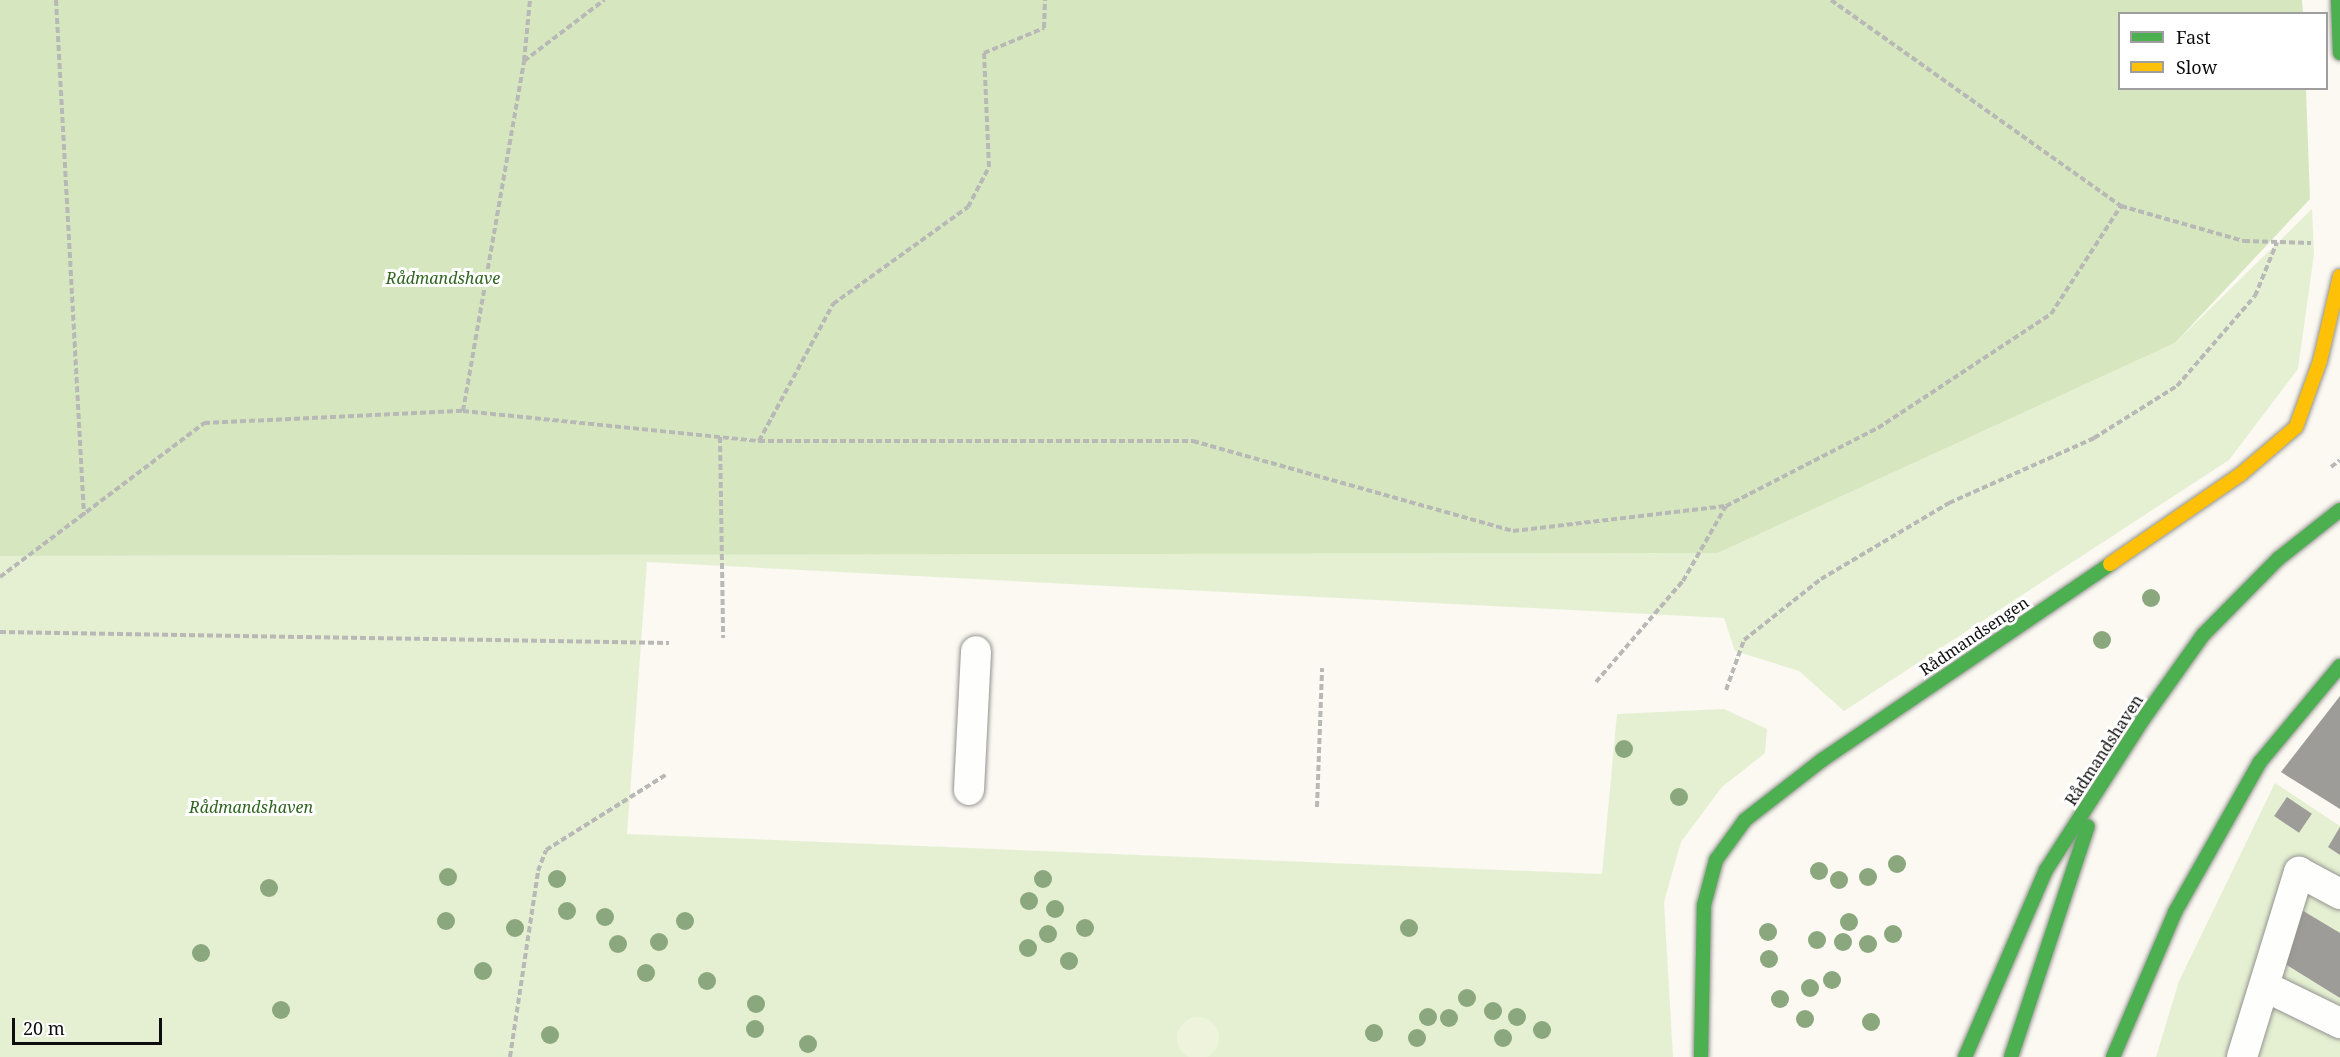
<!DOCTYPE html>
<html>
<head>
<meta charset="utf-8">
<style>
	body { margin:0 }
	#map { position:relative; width:2340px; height:1057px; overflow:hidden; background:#fbf9f2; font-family:"Noto Serif",serif }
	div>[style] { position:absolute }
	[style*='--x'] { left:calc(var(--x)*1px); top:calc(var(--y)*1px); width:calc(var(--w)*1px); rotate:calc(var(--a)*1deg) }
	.green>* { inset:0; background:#e5f0d2 }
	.forest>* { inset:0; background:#d6e7c0 }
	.pitch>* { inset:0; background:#eef4dc }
	.round { border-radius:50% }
	.building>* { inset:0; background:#9e9c98; transform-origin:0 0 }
	.path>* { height:4px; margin-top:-2px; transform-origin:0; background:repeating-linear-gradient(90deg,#b8b8b6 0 6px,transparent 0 9px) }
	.roads { filter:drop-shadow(0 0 2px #949390) drop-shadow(0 0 2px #949390) }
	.lane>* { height:30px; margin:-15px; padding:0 15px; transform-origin:15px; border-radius:15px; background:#fefefd }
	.fast>* { height:14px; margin:-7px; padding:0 7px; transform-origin:7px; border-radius:7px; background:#4caf50 }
	.slow>* { height:14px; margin:-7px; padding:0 7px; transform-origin:7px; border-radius:7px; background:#ffc107 }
	.trees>* { width:18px; height:18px; margin:-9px; border-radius:50%; background:#8ba77e }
	span { translate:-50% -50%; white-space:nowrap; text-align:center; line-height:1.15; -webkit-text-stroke:6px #fff; paint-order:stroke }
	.park-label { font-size:16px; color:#2f641f; font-style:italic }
	.street-label { font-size:16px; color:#0d0d0d }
	.legend { position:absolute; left:2118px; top:12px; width:210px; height:78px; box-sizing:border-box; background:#fff; border:2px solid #9e9e9e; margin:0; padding:8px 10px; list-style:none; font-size:18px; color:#0d0d0d }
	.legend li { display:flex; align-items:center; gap:12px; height:30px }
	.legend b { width:30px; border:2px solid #9e9e9e }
	.scale { position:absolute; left:12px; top:1018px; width:150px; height:27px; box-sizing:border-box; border:3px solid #0d0d0d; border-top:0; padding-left:8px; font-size:18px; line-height:21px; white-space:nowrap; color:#0d0d0d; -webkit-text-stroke:4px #fff; paint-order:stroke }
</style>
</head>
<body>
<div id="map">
	<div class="green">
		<div style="clip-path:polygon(2312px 209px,2314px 254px,2298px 369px,2229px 460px,1844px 711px,1799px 671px,1735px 651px,1724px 618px,647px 562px,627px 834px,1602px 874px,1617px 714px,1724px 709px,1767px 729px,1765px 753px,1722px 787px,1681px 842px,1664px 902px,1673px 1057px,0 1057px,0 556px,1718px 553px,2175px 343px)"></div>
		<div style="clip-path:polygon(2275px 783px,2340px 826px,2340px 1057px,2156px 1057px,2179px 981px)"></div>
	</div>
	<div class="forest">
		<div style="clip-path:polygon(0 0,2302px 0,2303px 13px,2120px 14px,2120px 88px,2306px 89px,2310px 199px,2175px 343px,1718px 553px,0 556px)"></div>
	</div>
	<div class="pitch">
		<div class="round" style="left:1177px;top:1017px;width:42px;height:42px"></div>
	</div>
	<div class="building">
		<div style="clip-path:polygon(2340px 696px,2340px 809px,2281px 772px)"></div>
		<div style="left:2287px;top:797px;width:30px;height:23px;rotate:34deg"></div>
		<div style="clip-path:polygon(2340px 827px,2340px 855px,2328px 847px)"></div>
		<div style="clip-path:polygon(2290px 903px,2340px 933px,2340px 998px,2261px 949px)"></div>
	</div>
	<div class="path">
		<div style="--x:56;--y:0;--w:516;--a:86.89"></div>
		<div style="--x:1831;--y:0;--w:356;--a:35.4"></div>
		<div style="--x:2121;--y:206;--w:128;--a:15.9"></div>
		<div style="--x:2244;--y:241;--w:67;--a:1.7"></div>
		<div style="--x:524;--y:61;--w:101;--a:-37.3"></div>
		<div style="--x:463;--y:411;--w:355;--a:-80.1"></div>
		<div style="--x:524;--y:61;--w:61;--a:-84.4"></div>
		<div style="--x:720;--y:437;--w:201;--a:89.1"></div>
		<div style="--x:759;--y:441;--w:156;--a:-61.6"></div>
		<div style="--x:833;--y:304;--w:166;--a:-35.7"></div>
		<div style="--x:968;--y:207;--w:45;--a:-62.3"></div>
		<div style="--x:989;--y:167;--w:114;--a:-92.5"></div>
		<div style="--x:984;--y:53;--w:65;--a:-22.6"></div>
		<div style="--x:1044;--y:28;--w:28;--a:-88"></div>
		<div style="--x:2331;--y:467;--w:11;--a:-38"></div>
		<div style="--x:0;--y:577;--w:256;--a:-37"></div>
		<div style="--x:204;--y:423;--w:259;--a:-2.7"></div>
		<div style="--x:463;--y:411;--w:298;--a:5.8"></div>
		<div style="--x:759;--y:441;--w:434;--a:0"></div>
		<div style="--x:1193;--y:441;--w:332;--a:15.7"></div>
		<div style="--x:1513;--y:531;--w:214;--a:-6.7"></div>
		<div style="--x:1726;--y:506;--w:171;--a:-27.2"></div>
		<div style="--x:1878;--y:428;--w:207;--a:-33.4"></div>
		<div style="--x:2051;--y:314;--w:129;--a:-57.1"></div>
		<div style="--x:0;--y:632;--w:669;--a:0.94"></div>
		<div style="--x:1596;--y:682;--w:133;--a:-49.3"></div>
		<div style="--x:1683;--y:581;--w:86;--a:-60.2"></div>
		<div style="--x:1726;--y:690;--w:53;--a:-70.2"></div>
		<div style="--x:1744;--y:640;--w:98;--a:-38.4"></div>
		<div style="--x:1821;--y:579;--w:149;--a:-30.7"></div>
		<div style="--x:1949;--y:503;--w:159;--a:-24.1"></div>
		<div style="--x:2094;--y:438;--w:98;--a:-32.1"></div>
		<div style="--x:2177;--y:386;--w:119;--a:-49.1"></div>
		<div style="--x:2255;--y:296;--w:58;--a:-67.8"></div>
		<div style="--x:1317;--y:807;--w:139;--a:-87.9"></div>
		<div style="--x:510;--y:1057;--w:188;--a:-81.4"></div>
		<div style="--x:538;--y:871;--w:22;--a:-69"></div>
		<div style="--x:546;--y:850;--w:143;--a:-32.1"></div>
	</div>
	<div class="roads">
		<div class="lane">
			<div style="--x:969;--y:790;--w:139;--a:-87.1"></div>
			<div style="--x:2264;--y:986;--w:85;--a:26"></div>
			<div style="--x:2242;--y:1057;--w:194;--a:-72.9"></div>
			<div style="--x:2299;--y:872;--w:47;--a:28.2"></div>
		</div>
		<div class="fast">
			<div style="--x:2338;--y:0;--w:53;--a:87.8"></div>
			<div style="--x:1701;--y:1057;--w:152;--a:-88.9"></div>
			<div style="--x:1704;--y:905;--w:47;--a:-75.1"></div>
			<div style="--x:1716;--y:860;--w:49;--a:-54.1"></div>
			<div style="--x:1745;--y:820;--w:98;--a:-37.9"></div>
			<div style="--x:1822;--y:760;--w:348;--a:-34.2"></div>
			<div style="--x:1965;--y:1057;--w:204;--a:-66.6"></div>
			<div style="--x:2046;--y:870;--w:181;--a:-57.2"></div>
			<div style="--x:2144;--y:718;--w:102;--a:-54.6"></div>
			<div style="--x:2203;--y:635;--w:107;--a:-45.4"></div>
			<div style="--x:2278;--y:559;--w:79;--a:-38.3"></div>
			<div style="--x:2011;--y:1057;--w:243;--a:-71.6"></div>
			<div style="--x:2113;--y:1057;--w:158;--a:-66.8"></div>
			<div style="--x:2175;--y:912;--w:172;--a:-60.5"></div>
			<div style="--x:2260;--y:762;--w:125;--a:-50.2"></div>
		</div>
		<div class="slow">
			<div style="--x:2110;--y:564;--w:159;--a:-34.5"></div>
			<div style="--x:2241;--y:474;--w:72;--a:-40.5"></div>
			<div style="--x:2296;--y:427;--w:70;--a:-70"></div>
			<div style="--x:2320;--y:361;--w:87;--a:-76.8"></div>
		</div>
	</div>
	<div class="trees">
		<div style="left:2151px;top:598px"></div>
		<div style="left:2102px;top:640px"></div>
		<div style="left:1624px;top:749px"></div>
		<div style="left:1679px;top:797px"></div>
		<div style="left:1897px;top:864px"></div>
		<div style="left:1819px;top:871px"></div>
		<div style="left:448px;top:877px"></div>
		<div style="left:1868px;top:877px"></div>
		<div style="left:557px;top:879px"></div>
		<div style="left:1043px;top:879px"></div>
		<div style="left:1839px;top:880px"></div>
		<div style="left:269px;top:888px"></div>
		<div style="left:1029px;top:901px"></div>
		<div style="left:1055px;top:909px"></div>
		<div style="left:567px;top:911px"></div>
		<div style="left:605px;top:917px"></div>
		<div style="left:446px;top:921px"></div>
		<div style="left:685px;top:921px"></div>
		<div style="left:1849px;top:922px"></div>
		<div style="left:515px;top:928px"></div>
		<div style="left:1085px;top:928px"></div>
		<div style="left:1409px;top:928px"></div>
		<div style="left:1768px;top:932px"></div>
		<div style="left:1048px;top:934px"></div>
		<div style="left:1893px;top:934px"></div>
		<div style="left:1817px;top:940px"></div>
		<div style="left:659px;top:942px"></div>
		<div style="left:1843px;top:942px"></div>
		<div style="left:618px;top:944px"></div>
		<div style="left:1868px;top:944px"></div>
		<div style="left:1028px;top:948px"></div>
		<div style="left:201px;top:953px"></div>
		<div style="left:1769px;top:959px"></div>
		<div style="left:1069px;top:961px"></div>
		<div style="left:483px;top:971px"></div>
		<div style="left:646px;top:973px"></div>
		<div style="left:1832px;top:980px"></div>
		<div style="left:707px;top:981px"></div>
		<div style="left:1810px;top:988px"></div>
		<div style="left:1467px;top:998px"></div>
		<div style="left:1780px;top:999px"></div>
		<div style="left:756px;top:1004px"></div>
		<div style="left:281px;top:1010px"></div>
		<div style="left:1493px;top:1011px"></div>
		<div style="left:1428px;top:1017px"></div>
		<div style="left:1517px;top:1017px"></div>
		<div style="left:1449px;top:1018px"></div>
		<div style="left:1805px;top:1019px"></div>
		<div style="left:1871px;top:1022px"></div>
		<div style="left:755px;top:1029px"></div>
		<div style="left:1542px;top:1030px"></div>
		<div style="left:1374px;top:1033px"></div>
		<div style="left:550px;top:1035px"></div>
		<div style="left:1417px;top:1038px"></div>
		<div style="left:1503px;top:1038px"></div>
		<div style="left:808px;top:1044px"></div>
	</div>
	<div class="park-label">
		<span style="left:443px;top:278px">Rådmandshave</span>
		<span style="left:251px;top:807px">Rådmandshaven</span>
	</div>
	<div class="street-label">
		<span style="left:1974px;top:636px;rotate:-34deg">Rådmandsengen</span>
		<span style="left:2104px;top:750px;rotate:-57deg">Rådmandshaven</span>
	</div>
	<ul class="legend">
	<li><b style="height:8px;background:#4caf50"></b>Fast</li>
	<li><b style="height:8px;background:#ffc107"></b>Slow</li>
	</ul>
	<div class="scale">20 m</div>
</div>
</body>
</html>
